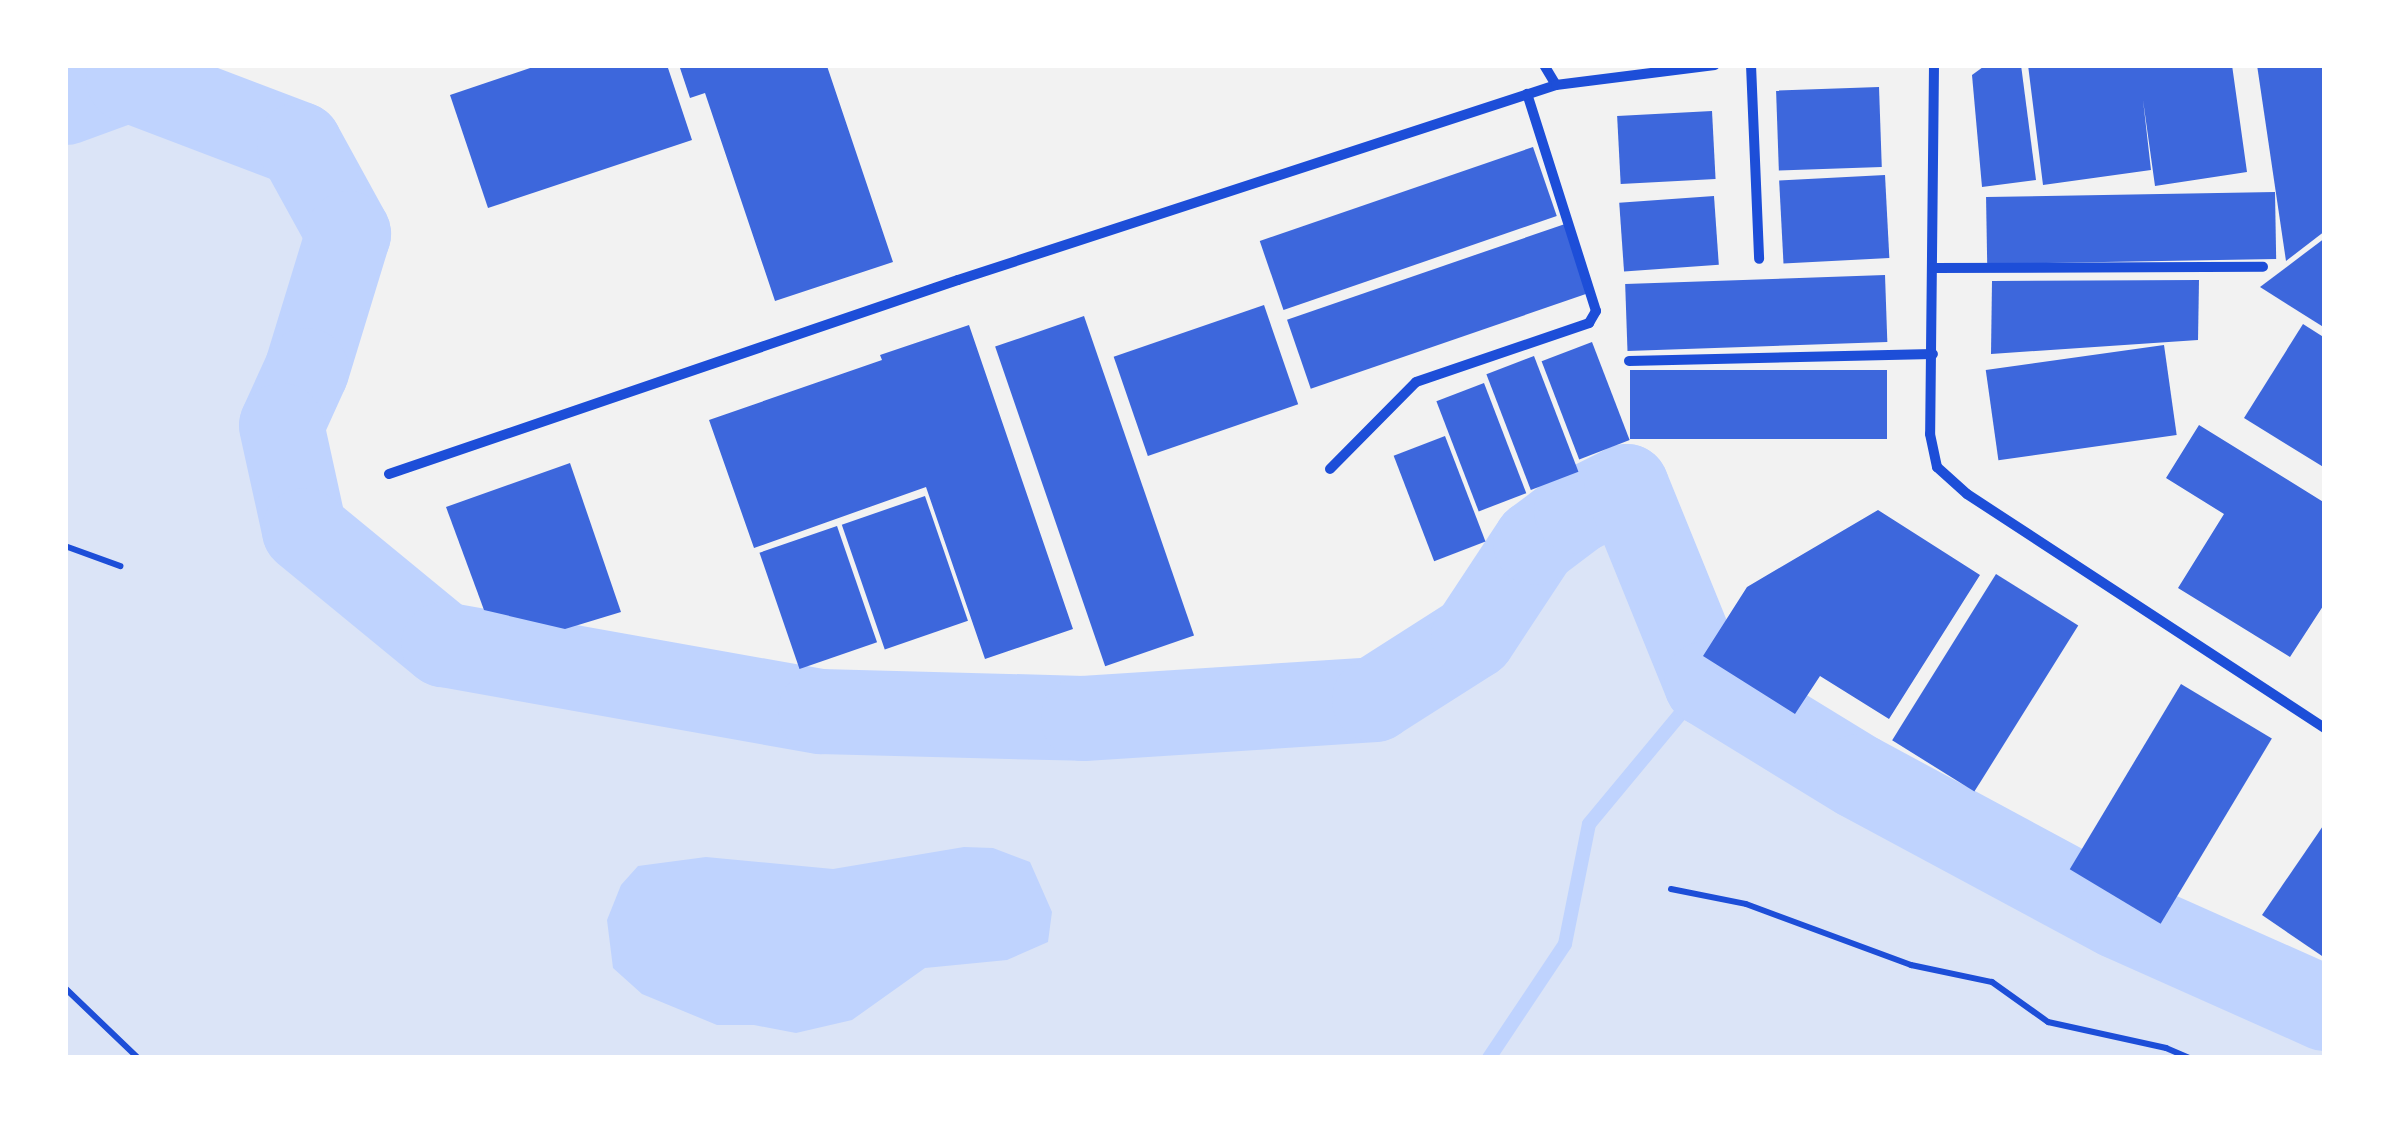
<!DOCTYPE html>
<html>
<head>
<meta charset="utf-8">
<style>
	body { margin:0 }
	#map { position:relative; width:2390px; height:1123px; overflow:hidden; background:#f2f2f2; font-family:"DM Sans",sans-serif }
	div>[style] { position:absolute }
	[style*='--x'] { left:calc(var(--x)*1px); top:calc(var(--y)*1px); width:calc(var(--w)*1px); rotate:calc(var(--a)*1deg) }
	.green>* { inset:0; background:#dbe4f7 }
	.water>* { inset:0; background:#bfd3fe }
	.stream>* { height:14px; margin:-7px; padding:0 7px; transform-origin:7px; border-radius:7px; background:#bfd3fe }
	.river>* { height:85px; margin:-42.5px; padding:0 42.5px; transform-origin:42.5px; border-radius:42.5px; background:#bfd3fe }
	.building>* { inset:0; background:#3d67dc; transform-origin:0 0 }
	.path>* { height:6px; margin:-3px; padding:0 3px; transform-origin:3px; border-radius:3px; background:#1d4ed8 }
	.minor>* { height:10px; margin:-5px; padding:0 5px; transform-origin:5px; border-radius:5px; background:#1d4ed8 }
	span { translate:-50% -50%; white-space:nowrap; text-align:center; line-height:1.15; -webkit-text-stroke:9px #fff; paint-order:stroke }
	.frame { position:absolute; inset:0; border:68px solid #fff; pointer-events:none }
</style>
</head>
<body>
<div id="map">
	<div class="green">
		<div style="clip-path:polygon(128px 79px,299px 144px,348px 233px,306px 370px,304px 530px,443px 644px,820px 711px,1083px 718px,1374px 699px,1473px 636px,1535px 542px,1576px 511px,1626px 486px,1706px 683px,1858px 776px,2118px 916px,2325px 1008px,2325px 1058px,65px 1058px,65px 102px)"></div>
	</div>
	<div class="water">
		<div style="clip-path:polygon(964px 847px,993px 848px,1030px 862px,1052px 912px,1048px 942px,1007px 960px,925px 968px,852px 1020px,796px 1033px,754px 1025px,717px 1025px,642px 994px,613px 968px,607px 920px,621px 885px,638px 866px,706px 857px,833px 869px)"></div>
	</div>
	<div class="stream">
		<div style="--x:1489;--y:1058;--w:137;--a:-56.3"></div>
		<div style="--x:1565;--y:944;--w:122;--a:-78.7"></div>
		<div style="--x:1589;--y:824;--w:183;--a:-50.3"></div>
	</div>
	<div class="river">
		<div style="--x:65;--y:102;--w:67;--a:-20.1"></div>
		<div style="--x:128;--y:79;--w:183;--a:20.8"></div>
		<div style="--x:299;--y:144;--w:102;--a:61.2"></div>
		<div style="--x:348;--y:233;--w:143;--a:107"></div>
		<div style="--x:306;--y:370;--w:60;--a:114.4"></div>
		<div style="--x:281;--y:425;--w:107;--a:77.6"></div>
		<div style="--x:304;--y:530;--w:180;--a:39.4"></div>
		<div style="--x:443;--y:644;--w:383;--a:10.1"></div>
		<div style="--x:820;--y:711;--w:263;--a:1.5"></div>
		<div style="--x:1083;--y:718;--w:292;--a:-3.7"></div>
		<div style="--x:1374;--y:699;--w:117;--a:-32.5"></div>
		<div style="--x:1473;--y:636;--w:113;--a:-56.6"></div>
		<div style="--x:1535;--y:542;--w:51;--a:-37.1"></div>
		<div style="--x:1576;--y:511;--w:56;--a:-26.6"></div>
		<div style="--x:1626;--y:486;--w:213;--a:67.9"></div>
		<div style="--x:1706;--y:683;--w:178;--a:31.5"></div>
		<div style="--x:1858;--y:776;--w:295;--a:28.3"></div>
		<div style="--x:2118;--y:916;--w:227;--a:24"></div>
	</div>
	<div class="building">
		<div style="clip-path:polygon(539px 65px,667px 65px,692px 140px,488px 208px,450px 95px)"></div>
		<div style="clip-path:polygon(679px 65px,827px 66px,893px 262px,775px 301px,705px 93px,690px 98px)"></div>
		<div style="clip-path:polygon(2021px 65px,2036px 180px,1982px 187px,1972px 75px,1983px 67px)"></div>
		<div style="clip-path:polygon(2028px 65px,2232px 65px,2247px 172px,2155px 186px,2143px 100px,2151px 170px,2043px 185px)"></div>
		<div style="clip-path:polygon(2257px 65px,2325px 65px,2325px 231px,2286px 261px)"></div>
		<div style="left:1879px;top:87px;width:80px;height:103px;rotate:88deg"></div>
		<div style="left:1712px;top:111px;width:68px;height:95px;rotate:87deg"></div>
		<div style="left:1533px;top:147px;width:73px;height:289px;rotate:71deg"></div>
		<div style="left:1885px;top:175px;width:83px;height:106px;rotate:87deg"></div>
		<div style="left:2275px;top:192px;width:67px;height:289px;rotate:89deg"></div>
		<div style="left:1714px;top:196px;width:69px;height:95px;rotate:86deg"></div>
		<div style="left:1565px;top:224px;width:73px;height:294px;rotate:71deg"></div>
		<div style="clip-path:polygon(2325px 238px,2325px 328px,2260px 287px)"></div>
		<div style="left:1885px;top:275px;width:67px;height:260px;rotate:88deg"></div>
		<div style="clip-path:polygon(2199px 280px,2198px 340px,1991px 354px,1992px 281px)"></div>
		<div style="left:1264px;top:305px;width:105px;height:159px;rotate:71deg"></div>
		<div style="left:1084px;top:316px;width:338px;height:94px;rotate:71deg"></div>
		<div style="clip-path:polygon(2303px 324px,2325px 338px,2325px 468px,2244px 418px)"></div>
		<div style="clip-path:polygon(969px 325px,1073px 629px,985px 659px,926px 487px,754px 548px,709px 420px,882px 360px,880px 355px)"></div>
		<div style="left:1592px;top:342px;width:105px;height:54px;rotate:69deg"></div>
		<div style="left:2164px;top:345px;width:91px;height:180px;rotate:82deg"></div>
		<div style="left:1534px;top:356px;width:124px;height:51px;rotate:69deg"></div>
		<div style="left:1887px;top:370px;width:69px;height:257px;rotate:90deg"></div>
		<div style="left:1484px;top:383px;width:118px;height:51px;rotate:69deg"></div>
		<div style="clip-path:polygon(2199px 425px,2325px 503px,2325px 603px,2290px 657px,2178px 588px,2224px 514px,2166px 478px)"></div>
		<div style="left:1445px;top:436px;width:113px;height:55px;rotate:69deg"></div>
		<div style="clip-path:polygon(570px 463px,621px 612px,565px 629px,484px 610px,446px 507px)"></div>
		<div style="left:925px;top:496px;width:132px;height:88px;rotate:71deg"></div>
		<div style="clip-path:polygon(1878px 510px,1980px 575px,1889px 719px,1820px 676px,1795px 714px,1703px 656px,1747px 587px)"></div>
		<div style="left:837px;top:526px;width:123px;height:82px;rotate:71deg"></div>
		<div style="left:1996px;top:574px;width:97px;height:196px;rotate:32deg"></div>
		<div style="left:2181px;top:684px;width:106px;height:216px;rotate:31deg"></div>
		<div style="clip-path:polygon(2325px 823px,2325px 958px,2262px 915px)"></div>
	</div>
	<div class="path">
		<div style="--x:65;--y:546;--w:59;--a:20"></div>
		<div style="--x:1671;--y:889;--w:76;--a:11.3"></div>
		<div style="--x:1746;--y:904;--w:176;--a:20.3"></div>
		<div style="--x:1911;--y:965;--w:83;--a:11.9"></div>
		<div style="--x:1992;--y:982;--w:69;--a:35.5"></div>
		<div style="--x:2048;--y:1022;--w:121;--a:12.4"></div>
		<div style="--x:2166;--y:1048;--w:26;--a:23"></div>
		<div style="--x:65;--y:988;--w:101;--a:43.8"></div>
	</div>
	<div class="minor">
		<div style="--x:1544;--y:65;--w:23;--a:59"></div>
		<div style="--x:1751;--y:65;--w:194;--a:87.6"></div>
		<div style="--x:1934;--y:65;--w:369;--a:90.6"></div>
		<div style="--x:1930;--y:434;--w:34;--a:78"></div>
		<div style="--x:1937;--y:467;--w:40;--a:42"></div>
		<div style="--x:1967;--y:494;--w:428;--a:33.2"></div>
		<div style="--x:1933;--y:268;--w:330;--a:-0.2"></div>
		<div style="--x:1629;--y:361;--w:304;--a:-1.3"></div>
		<div style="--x:1330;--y:469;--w:122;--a:-45.3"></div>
		<div style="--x:1416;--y:382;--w:183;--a:-18.8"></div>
		<div style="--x:1589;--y:323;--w:14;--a:-60"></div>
		<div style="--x:1596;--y:311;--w:228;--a:-107.6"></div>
		<div style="--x:389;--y:474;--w:601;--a:-18.83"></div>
		<div style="--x:958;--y:280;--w:629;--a:-18.06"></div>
		<div style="--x:1556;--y:85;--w:160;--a:-7.2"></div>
	</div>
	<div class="frame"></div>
</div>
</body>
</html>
